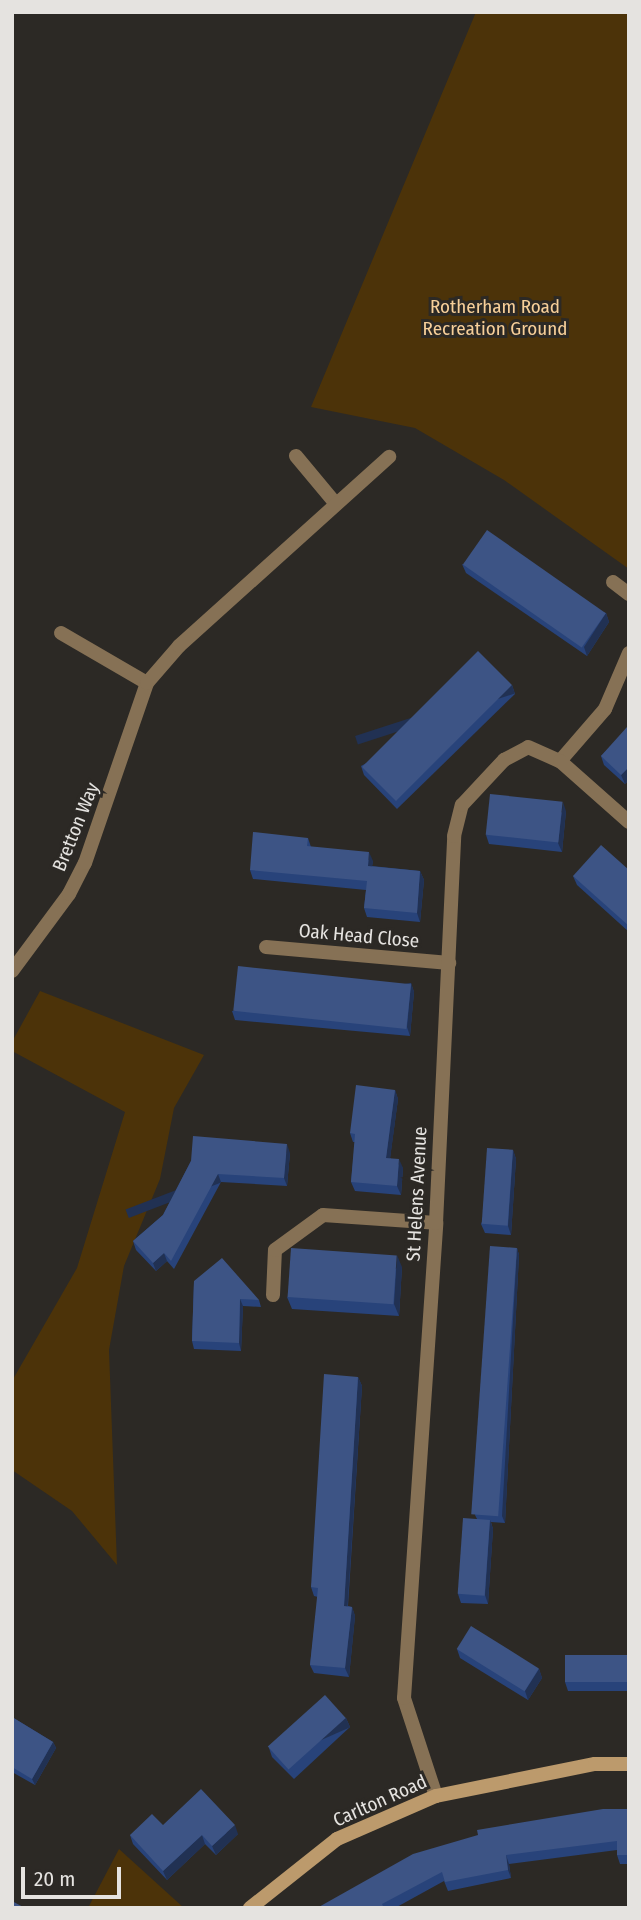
<!DOCTYPE html>
<html>
<head>
<meta charset="utf-8">
<style>
	body { margin:0 }
	#map { position:relative; width:641px; height:1920px; overflow:hidden; background:#2c2925; font-family:"Fira Sans Condensed",sans-serif }
	div>[style] { position:absolute }
	[style*='--x'] { left:calc(var(--x)*1px); top:calc(var(--y)*1px); width:calc(var(--w)*1px); rotate:calc(var(--a)*1deg) }
	.green>* { inset:0; background:#4c3309 }
	.minor>* { height:14px; margin:-7px; padding:0 7px; transform-origin:7px; border-radius:7px; background:#867155 }
	.secondary>* { height:14px; margin:-7px; padding:0 7px; transform-origin:7px; border-radius:7px; background:#bc9a6c }
	.wall>* { inset:0; background:#28437a }
	.shaded-wall>* { inset:0; background:#213153; transform-origin:0 0 }
	.building>* { inset:0; background:#3d5485; transform-origin:0 0 }
	span { translate:-50% -50%; white-space:nowrap; text-align:center; line-height:1.15; -webkit-text-stroke:6px #2c2925; paint-order:stroke }
	.park-label { font-size:19px; color:#f7cf99 }
	.street-label { font-size:19px; color:#e5e3e0 }
	.frame { position:absolute; inset:0; border:14px solid #e5e3e0; pointer-events:none }
	.scale { position:absolute; left:21px; top:1867px; width:100px; height:32px; box-sizing:border-box; border:4px solid #e5e3e0; border-top:0; padding-left:9px; font-size:21px; line-height:24px; white-space:nowrap; color:#e5e3e0; -webkit-text-stroke:5px #2c2925; paint-order:stroke }
</style>
</head>
<body>
<div id="map">
	<div class="green">
		<div style="clip-path:polygon(476px 12px,629px 12px,629px 569px,504px 480px,415px 428px,311px 407px)"></div>
		<div style="clip-path:polygon(40px 991px,204px 1055px,174px 1108px,160px 1179px,124px 1266px,109px 1350px,117px 1565px,72px 1511px,12px 1470px,12px 1381px,77px 1268px,125px 1112px,12px 1051px,12px 1042px)"></div>
		<div style="clip-path:polygon(119px 1849px,184px 1908px,88px 1908px)"></div>
	</div>
	<div class="minor">
		<div style="--x:296;--y:456;--w:62;--a:50.2"></div>
		<div style="--x:613;--y:582;--w:20;--a:37"></div>
		<div style="--x:61;--y:633;--w:99;--a:30.2"></div>
		<div style="--x:560;--y:761;--w:69;--a:-49.1"></div>
		<div style="--x:605;--y:709;--w:61;--a:-66.8"></div>
		<div style="--x:266;--y:947;--w:184;--a:5"></div>
		<div style="--x:12;--y:971;--w:96;--a:-53.5"></div>
		<div style="--x:69;--y:894;--w:35;--a:-63"></div>
		<div style="--x:85;--y:863;--w:190;--a:-71"></div>
		<div style="--x:147;--y:683;--w:49;--a:-49.1"></div>
		<div style="--x:179;--y:646;--w:283;--a:-42"></div>
		<div style="--x:273;--y:1295;--w:45;--a:-87.5"></div>
		<div style="--x:275;--y:1250;--w:59;--a:-36.1"></div>
		<div style="--x:323;--y:1215;--w:113;--a:4"></div>
		<div style="--x:436;--y:1796;--w:103;--a:-108.1"></div>
		<div style="--x:404;--y:1698;--w:476;--a:-86.1"></div>
		<div style="--x:436;--y:1223;--w:387;--a:-87.3"></div>
		<div style="--x:454;--y:836;--w:32;--a:-76"></div>
		<div style="--x:462;--y:805;--w:62;--a:-47"></div>
		<div style="--x:504;--y:760;--w:27;--a:-28"></div>
		<div style="--x:528;--y:747;--w:35;--a:24"></div>
		<div style="--x:560;--y:761;--w:92;--a:41.5"></div>
	</div>
	<div class="secondary">
		<div style="--x:250;--y:1908;--w:111;--a:-38.4"></div>
		<div style="--x:337;--y:1839;--w:108;--a:-23.5"></div>
		<div style="--x:436;--y:1796;--w:162;--a:-11.4"></div>
		<div style="--x:595;--y:1764;--w:34;--a:0"></div>
	</div>
	<div class="wall">
		<div style="clip-path:polygon(462px 564px,606px 613px,609px 622px,587px 656px,466px 573px)"></div>
		<div style="clip-path:polygon(512px 685px,515px 694px,397px 809px,364px 775px,361px 766px)"></div>
		<div style="clip-path:polygon(629px 728px,629px 780px,625px 784px,604px 765px,601px 756px)"></div>
		<div style="clip-path:polygon(566px 811px,562px 852px,489px 844px,486px 835px)"></div>
		<div style="clip-path:polygon(308px 838px,311px 847px,373px 861px,372px 866px,420px 871px,424px 880px,420px 922px,367px 917px,364px 908px,366px 890px,253px 879px,250px 870px)"></div>
		<div style="clip-path:polygon(629px 870px,629px 932px,577px 885px,573px 876px)"></div>
		<div style="clip-path:polygon(411px 983px,414px 992px,410px 1036px,235px 1020px,232px 1011px)"></div>
		<div style="clip-path:polygon(395px 1090px,398px 1099px,390px 1158px,403px 1168px,401px 1195px,355px 1191px,351px 1182px,355px 1142px,353px 1142px,350px 1133px)"></div>
		<div style="clip-path:polygon(513px 1150px,516px 1159px,511px 1235px,485px 1233px,481px 1224px)"></div>
		<div style="clip-path:polygon(290px 1153px,287px 1186px,221px 1182px,174px 1269px,167px 1261px,156px 1271px,136px 1250px,133px 1241px,163px 1215px,191px 1161px)"></div>
		<div style="clip-path:polygon(517px 1248px,519px 1255px,505px 1523px,491px 1522px,493px 1529px,488px 1604px,461px 1603px,458px 1594px,477px 1519px,475px 1515px)"></div>
		<div style="clip-path:polygon(402px 1267px,399px 1316px,292px 1309px,287px 1297px)"></div>
		<div style="clip-path:polygon(194px 1281px,259px 1300px,261px 1307px,243px 1306px,241px 1351px,194px 1349px,192px 1341px)"></div>
		<div style="clip-path:polygon(358px 1377px,362px 1386px,348px 1606px,352px 1607px,355px 1616px,349px 1677px,314px 1673px,310px 1665px,318px 1597px,314px 1596px,311px 1587px)"></div>
		<div style="clip-path:polygon(457px 1649px,539px 1669px,542px 1678px,528px 1700px,460px 1658px)"></div>
		<div style="clip-path:polygon(629px 1655px,629px 1691px,568px 1691px,565px 1682px)"></div>
		<div style="clip-path:polygon(12px 1717px,53px 1742px,56px 1748px,35px 1785px,12px 1772px)"></div>
		<div style="clip-path:polygon(346px 1718px,350px 1727px,294px 1779px,272px 1757px,269px 1748px)"></div>
		<div style="clip-path:polygon(629px 1809px,629px 1864px,620px 1864px,617px 1855px,617px 1850px,509px 1864px,511px 1878px,448px 1891px,444px 1881px,395px 1908px,317px 1908px)"></div>
		<div style="clip-path:polygon(163px 1825px,238px 1834px,216px 1855px,205px 1844px,167px 1880px,133px 1844px,130px 1835px)"></div>
	</div>
	<div class="shaded-wall">
		<div style="clip-path:polygon(606px 613px,609px 622px,587px 656px,584px 647px)"></div>
		<div style="left:512px;top:685px;width:9px;height:165px;rotate:72deg"></div>
		<div style="clip-path:polygon(629px 767px,629px 780px,625px 784px,621px 775px)"></div>
		<div style="clip-path:polygon(563px 802px,566px 811px,562px 852px,558px 843px)"></div>
		<div style="clip-path:polygon(369px 852px,373px 861px,371px 875px,368px 866px)"></div>
		<div style="clip-path:polygon(420px 871px,424px 880px,420px 922px,417px 913px)"></div>
		<div style="clip-path:polygon(411px 983px,414px 992px,410px 1036px,407px 1027px)"></div>
		<div style="clip-path:polygon(395px 1090px,398px 1099px,389px 1167px,386px 1158px)"></div>
		<div style="clip-path:polygon(287px 1144px,290px 1153px,287px 1186px,284px 1178px)"></div>
		<div style="clip-path:polygon(513px 1150px,516px 1159px,511px 1235px,508px 1226px)"></div>
		<div style="clip-path:polygon(399px 1159px,403px 1168px,401px 1195px,397px 1186px)"></div>
		<div style="left:218px;top:1174px;width:9px;height:99px;rotate:69deg"></div>
		<div style="clip-path:polygon(517px 1248px,519px 1255px,505px 1523px,502px 1516px)"></div>
		<div style="clip-path:polygon(164px 1253px,167px 1261px,156px 1271px,153px 1263px)"></div>
		<div style="clip-path:polygon(397px 1255px,402px 1267px,399px 1316px,394px 1304px)"></div>
		<div style="clip-path:polygon(240px 1299px,243px 1306px,241px 1351px,239px 1343px)"></div>
		<div style="clip-path:polygon(358px 1377px,362px 1386px,347px 1615px,344px 1606px)"></div>
		<div style="clip-path:polygon(490px 1520px,493px 1529px,488px 1604px,485px 1595px)"></div>
		<div style="clip-path:polygon(352px 1607px,355px 1616px,349px 1677px,345px 1668px)"></div>
		<div style="clip-path:polygon(539px 1669px,542px 1678px,528px 1700px,525px 1691px)"></div>
		<div style="left:346px;top:1718px;width:10px;height:76px;rotate:66deg"></div>
		<div style="clip-path:polygon(53px 1742px,56px 1748px,35px 1785px,32px 1779px)"></div>
		<div style="clip-path:polygon(235px 1825px,238px 1834px,216px 1855px,212px 1846px)"></div>
		<div style="clip-path:polygon(202px 1835px,205px 1844px,167px 1880px,163px 1871px)"></div>
		<div style="clip-path:polygon(506px 1855px,509px 1864px,511px 1878px,508px 1870px)"></div>
	</div>
	<div class="building">
		<div style="left:487px;top:530px;width:145px;height:42px;rotate:35deg"></div>
		<div style="left:478px;top:651px;width:48px;height:164px;rotate:45deg"></div>
		<div style="clip-path:polygon(627px 727px,629px 728px,629px 767px,621px 775px,601px 756px)"></div>
		<div style="left:490px;top:794px;width:73px;height:41px;rotate:6deg"></div>
		<div style="clip-path:polygon(253px 832px,308px 838px,307px 846px,369px 852px,368px 866px,420px 871px,417px 913px,364px 908px,367px 881px,250px 870px)"></div>
		<div style="clip-path:polygon(601px 845px,629px 870px,629px 926px,573px 876px)"></div>
		<div style="left:238px;top:966px;width:174px;height:45px;rotate:6deg"></div>
		<div style="clip-path:polygon(356px 1085px,395px 1090px,386px 1158px,399px 1159px,397px 1186px,351px 1182px,355px 1134px,350px 1133px)"></div>
		<div style="clip-path:polygon(193px 1136px,287px 1144px,284px 1178px,218px 1174px,171px 1261px,164px 1253px,153px 1263px,133px 1241px,163px 1215px,191px 1161px)"></div>
		<div style="left:487px;top:1148px;width:26px;height:76px;rotate:4deg"></div>
		<div style="left:490px;top:1246px;width:27px;height:269px;rotate:4deg"></div>
		<div style="left:291px;top:1248px;width:106px;height:49px;rotate:4deg"></div>
		<div style="clip-path:polygon(222px 1258px,259px 1300px,240px 1299px,239px 1343px,192px 1341px,194px 1281px)"></div>
		<div style="clip-path:polygon(324px 1374px,358px 1377px,344px 1606px,352px 1607px,345px 1668px,310px 1665px,318px 1588px,311px 1587px)"></div>
		<div style="left:463px;top:1518px;width:27px;height:76px;rotate:4deg"></div>
		<div style="left:471px;top:1626px;width:80px;height:27px;rotate:32deg"></div>
		<div style="left:565px;top:1655px;width:64px;height:27px"></div>
		<div style="left:325px;top:1695px;width:31px;height:77px;rotate:48deg"></div>
		<div style="clip-path:polygon(12px 1717px,53px 1742px,32px 1779px,12px 1767px)"></div>
		<div style="clip-path:polygon(201px 1789px,235px 1825px,212px 1846px,202px 1835px,163px 1871px,130px 1835px,152px 1814px,163px 1825px)"></div>
		<div style="clip-path:polygon(603px 1809px,629px 1809px,629px 1855px,617px 1855px,617px 1841px,506px 1855px,508px 1870px,445px 1882px,442px 1872px,382px 1904px,384px 1908px,317px 1908px,413px 1854px,478px 1835px,477px 1830px)"></div>
		<div style="clip-path:polygon(12px 1901px,25px 1908px,12px 1908px)"></div>
	</div>
	<div class="park-label">
		<span style="left:495px;top:318px">Rotherham Road<br>Recreation Ground</span>
	</div>
	<div class="street-label">
		<span style="left:76px;top:827px;rotate:-68deg">Bretton Way</span>
		<span style="left:359px;top:936px;rotate:5deg">Oak Head Close</span>
		<span style="left:417px;top:1194px;rotate:-87deg">St Helens Avenue</span>
		<span style="left:380px;top:1801px;rotate:-24deg">Carlton Road</span>
	</div>
	<div class="frame"></div>
	<div class="scale">20 m</div>
</div>
</body>
</html>
